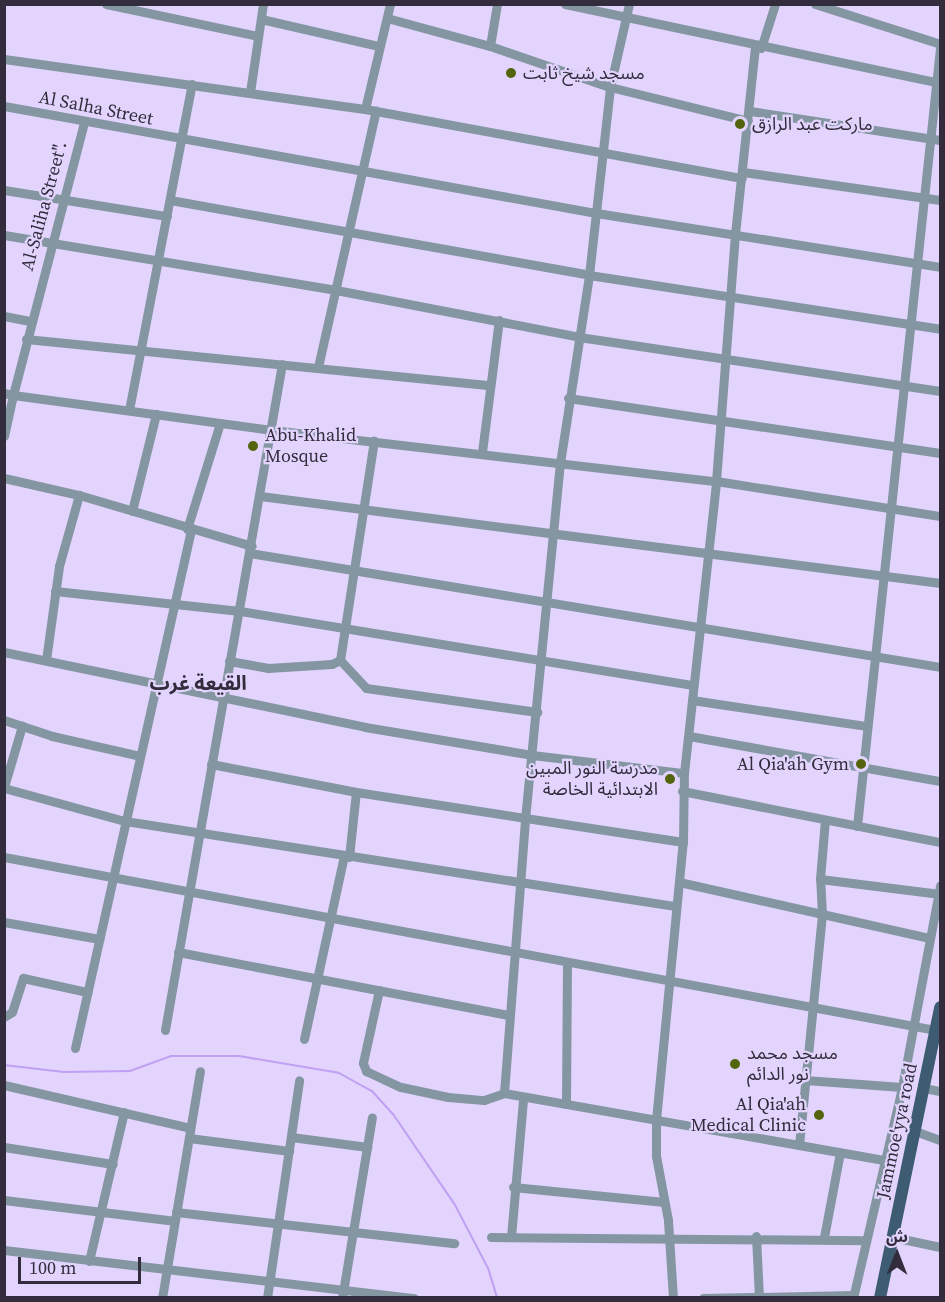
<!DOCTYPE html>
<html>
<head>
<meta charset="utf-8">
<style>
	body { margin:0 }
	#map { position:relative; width:945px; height:1302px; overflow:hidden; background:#e3d4fe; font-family:"Source Serif 4","Noto Sans Arabic",serif }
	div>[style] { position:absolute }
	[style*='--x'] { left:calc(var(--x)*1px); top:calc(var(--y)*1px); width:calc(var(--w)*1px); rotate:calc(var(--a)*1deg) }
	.stream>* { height:2px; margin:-1px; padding:0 1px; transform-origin:1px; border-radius:1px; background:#bfa0f2 }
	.minor>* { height:9px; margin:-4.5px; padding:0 4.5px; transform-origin:4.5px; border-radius:4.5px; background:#8596a3 }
	.major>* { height:12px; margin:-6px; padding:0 6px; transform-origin:6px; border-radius:6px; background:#3d5b71 }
	.dots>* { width:16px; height:16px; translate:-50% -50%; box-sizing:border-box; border:3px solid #e3d4fe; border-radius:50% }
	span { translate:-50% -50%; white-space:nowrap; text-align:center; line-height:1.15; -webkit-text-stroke:4.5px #e3d4fe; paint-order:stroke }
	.poi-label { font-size:18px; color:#322c3d }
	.left { translate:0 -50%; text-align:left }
	.right { translate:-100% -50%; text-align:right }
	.street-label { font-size:18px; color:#322c3d }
	.neighbourhood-label { font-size:20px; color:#322c3d; font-weight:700 }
	.frame { position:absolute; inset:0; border:6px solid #322c3d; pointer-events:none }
	.north { position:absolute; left:867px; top:1224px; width:60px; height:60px; -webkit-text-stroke:4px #e3d4fe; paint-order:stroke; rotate:0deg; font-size:16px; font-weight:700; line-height:24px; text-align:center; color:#322c3d }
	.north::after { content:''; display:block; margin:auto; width:21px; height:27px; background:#322c3d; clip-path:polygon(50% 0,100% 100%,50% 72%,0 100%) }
	.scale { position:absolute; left:18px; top:1257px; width:123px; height:27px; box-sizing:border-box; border:3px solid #322c3d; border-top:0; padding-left:8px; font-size:18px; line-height:21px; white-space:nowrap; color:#322c3d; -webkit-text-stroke:4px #e3d4fe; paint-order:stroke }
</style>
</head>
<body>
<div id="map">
	<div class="stream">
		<div style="--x:4;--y:1065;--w:60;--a:6.7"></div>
		<div style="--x:64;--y:1072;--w:66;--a:-0.9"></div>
		<div style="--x:130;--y:1071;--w:44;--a:-20.1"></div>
		<div style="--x:171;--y:1056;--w:68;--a:0"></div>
		<div style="--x:239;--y:1056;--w:101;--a:9.6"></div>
		<div style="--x:339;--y:1073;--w:38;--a:29"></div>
		<div style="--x:372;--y:1091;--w:31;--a:48"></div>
		<div style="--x:393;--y:1114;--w:110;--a:55.7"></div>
		<div style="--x:455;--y:1205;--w:71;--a:62.4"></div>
		<div style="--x:488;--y:1268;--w:31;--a:73"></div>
	</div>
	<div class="minor">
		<div style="--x:106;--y:4;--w:155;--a:11.9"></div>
		<div style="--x:565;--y:4;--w:378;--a:11.9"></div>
		<div style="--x:815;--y:4;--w:131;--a:17.7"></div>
		<div style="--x:387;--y:18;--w:107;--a:15.2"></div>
		<div style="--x:490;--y:46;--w:127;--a:18.9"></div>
		<div style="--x:610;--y:87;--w:142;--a:13.8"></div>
		<div style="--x:261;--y:19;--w:121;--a:12.9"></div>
		<div style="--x:490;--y:46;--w:43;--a:-80.5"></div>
		<div style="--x:761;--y:48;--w:46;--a:-72.3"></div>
		<div style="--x:4;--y:59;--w:364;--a:7.9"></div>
		<div style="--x:365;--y:109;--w:383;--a:10.4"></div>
		<div style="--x:250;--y:92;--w:89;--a:-81.6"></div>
		<div style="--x:4;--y:106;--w:602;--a:10.25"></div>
		<div style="--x:596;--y:213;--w:348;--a:8.9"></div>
		<div style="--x:365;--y:109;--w:108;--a:-76.6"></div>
		<div style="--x:750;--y:111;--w:192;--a:8.7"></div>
		<div style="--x:743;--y:172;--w:199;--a:8.1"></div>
		<div style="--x:4;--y:190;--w:165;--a:9.1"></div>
		<div style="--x:170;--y:200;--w:426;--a:10.1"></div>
		<div style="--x:589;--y:275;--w:355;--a:8.7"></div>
		<div style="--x:4;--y:235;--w:337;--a:9.4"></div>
		<div style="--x:336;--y:290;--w:248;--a:10.9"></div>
		<div style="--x:579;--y:337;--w:365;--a:8.5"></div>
		<div style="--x:4;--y:316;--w:26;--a:11"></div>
		<div style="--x:26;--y:339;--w:466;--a:5.7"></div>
		<div style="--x:318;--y:367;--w:263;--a:-77.3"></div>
		<div style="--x:4;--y:393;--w:9;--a:13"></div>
		<div style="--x:13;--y:395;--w:281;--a:-75.4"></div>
		<div style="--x:568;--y:398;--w:376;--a:8.4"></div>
		<div style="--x:129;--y:410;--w:332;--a:-79.1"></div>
		<div style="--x:4;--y:436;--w:42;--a:-77.6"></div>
		<div style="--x:13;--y:395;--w:261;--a:7.7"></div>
		<div style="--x:272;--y:430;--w:447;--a:6.6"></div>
		<div style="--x:716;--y:481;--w:227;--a:8.9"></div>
		<div style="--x:482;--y:452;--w:133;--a:-82.7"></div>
		<div style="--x:4;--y:478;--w:77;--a:12.8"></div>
		<div style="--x:79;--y:495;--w:180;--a:16.4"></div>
		<div style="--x:260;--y:496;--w:686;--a:7.29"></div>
		<div style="--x:132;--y:511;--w:100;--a:-76.1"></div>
		<div style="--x:187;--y:529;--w:111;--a:-72.7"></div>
		<div style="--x:250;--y:553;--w:699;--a:9.38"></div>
		<div style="--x:55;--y:591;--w:186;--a:6.2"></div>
		<div style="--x:240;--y:611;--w:459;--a:9.3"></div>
		<div style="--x:4;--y:652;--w:369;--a:11.7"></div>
		<div style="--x:365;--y:727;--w:169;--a:9.5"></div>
		<div style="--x:532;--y:755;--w:153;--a:6.8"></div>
		<div style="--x:46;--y:660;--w:95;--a:-82.1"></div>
		<div style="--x:59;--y:566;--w:74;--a:-74.3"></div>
		<div style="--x:340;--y:660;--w:38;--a:47"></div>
		<div style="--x:366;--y:688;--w:173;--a:8"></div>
		<div style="--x:229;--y:661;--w:40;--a:10"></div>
		<div style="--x:268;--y:668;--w:64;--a:-3.6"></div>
		<div style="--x:332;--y:664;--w:9;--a:-27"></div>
		<div style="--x:340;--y:660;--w:222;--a:-81.2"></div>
		<div style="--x:692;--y:700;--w:177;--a:8.5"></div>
		<div style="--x:4;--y:720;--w:51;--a:18.4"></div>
		<div style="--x:52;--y:736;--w:90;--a:12.8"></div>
		<div style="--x:689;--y:736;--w:255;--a:10.2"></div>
		<div style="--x:211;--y:764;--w:148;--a:10.9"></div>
		<div style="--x:356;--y:792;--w:331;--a:8.7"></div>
		<div style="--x:4;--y:787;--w:64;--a:-73.6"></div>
		<div style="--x:4;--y:788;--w:125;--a:15.3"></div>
		<div style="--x:125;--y:821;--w:557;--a:8.79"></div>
		<div style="--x:682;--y:791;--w:263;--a:11.2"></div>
		<div style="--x:857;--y:826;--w:782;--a:-83.91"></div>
		<div style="--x:4;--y:857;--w:948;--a:10.52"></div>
		<div style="--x:349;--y:857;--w:65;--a:-83.9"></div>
		<div style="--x:820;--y:879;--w:121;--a:7.1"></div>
		<div style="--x:679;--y:882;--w:257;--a:12.6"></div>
		<div style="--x:4;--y:922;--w:97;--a:10.1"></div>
		<div style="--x:178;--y:952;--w:336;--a:10.8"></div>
		<div style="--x:379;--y:990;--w:75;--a:102.4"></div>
		<div style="--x:363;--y:1063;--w:9;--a:69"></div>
		<div style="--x:366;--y:1071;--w:38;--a:25"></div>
		<div style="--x:401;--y:1087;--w:48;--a:12"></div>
		<div style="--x:448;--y:1097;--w:36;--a:5"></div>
		<div style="--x:484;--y:1100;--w:21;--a:-19"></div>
		<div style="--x:4;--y:1017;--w:9;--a:-32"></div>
		<div style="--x:12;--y:1012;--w:36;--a:-72"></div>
		<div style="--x:23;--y:978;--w:66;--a:12.3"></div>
		<div style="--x:165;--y:1030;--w:676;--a:-80.04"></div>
		<div style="--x:304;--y:1039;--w:187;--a:-77.7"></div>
		<div style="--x:75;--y:1048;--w:531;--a:-77.38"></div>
		<div style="--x:805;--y:1080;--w:97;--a:4.1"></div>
		<div style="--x:4;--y:1085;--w:191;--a:13"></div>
		<div style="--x:924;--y:1088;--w:16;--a:11"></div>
		<div style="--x:504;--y:1093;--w:275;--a:-85.6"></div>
		<div style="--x:525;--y:819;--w:358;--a:-84.4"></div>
		<div style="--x:560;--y:463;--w:190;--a:-81.2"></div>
		<div style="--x:589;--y:275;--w:189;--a:-83.6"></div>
		<div style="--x:610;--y:87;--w:85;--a:-77.1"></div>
		<div style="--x:504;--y:1093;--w:387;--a:10"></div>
		<div style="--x:566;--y:1104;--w:142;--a:-89.6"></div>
		<div style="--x:915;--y:1131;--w:27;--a:20"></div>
		<div style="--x:291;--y:1137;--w:77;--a:7.5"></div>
		<div style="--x:189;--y:1138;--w:101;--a:7.4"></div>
		<div style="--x:799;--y:1145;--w:232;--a:-84.3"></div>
		<div style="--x:822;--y:914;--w:35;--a:-93"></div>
		<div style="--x:820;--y:879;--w:59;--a:-85.2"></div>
		<div style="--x:4;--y:1147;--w:110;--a:8.9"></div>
		<div style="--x:513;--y:1187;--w:152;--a:5.7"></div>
		<div style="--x:4;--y:1200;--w:171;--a:7"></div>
		<div style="--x:176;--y:1212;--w:280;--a:6.4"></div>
		<div style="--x:756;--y:1236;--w:62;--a:87.2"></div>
		<div style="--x:491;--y:1237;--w:375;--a:0.5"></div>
		<div style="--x:511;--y:1237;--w:139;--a:-85"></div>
		<div style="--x:824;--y:1237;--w:86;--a:-79.3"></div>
		<div style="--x:893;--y:1237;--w:48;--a:12"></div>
		<div style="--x:4;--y:1250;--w:413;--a:6.7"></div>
		<div style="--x:89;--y:1261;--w:153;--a:-76.8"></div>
		<div style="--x:162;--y:1298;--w:230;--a:-80.5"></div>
		<div style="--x:267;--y:1298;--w:220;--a:-81.6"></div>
		<div style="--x:342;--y:1298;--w:183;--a:-80.6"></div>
		<div style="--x:673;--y:1298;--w:78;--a:-93.7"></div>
		<div style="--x:668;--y:1220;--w:65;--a:-100.6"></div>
		<div style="--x:656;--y:1156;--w:36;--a:-90"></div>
		<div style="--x:656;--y:1120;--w:279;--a:-84.5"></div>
		<div style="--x:683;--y:842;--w:69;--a:-89.2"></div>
		<div style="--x:684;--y:773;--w:294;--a:-83.7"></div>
		<div style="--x:716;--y:481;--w:248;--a:-85.6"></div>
		<div style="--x:735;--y:234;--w:188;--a:-83.9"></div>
		<div style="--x:703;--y:1298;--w:151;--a:-1.1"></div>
		<div style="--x:853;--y:1298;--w:217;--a:-76.9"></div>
		<div style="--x:902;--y:1087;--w:205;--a:-79.3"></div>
	</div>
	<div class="major">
		<div style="--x:880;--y:1298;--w:297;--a:-78.3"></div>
	</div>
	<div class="dots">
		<div style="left:511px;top:73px;background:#53640d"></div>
		<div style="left:740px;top:124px;background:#53640d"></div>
		<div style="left:253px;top:446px;background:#53640d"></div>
		<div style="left:861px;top:764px;background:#53640d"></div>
		<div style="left:670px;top:779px;background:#53640d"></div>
		<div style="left:735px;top:1064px;background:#53640d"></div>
		<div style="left:819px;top:1115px;background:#53640d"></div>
	</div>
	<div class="poi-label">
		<span class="left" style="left:523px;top:73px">مسجد شيخ ثابت</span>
		<span class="left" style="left:752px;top:124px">ماركت عبد الرازق</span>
		<span class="left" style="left:265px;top:446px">Abu-Khalid<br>Mosque</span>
		<span class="right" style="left:849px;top:764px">Al Qia'ah Gym</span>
		<span class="right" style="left:658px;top:779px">مدرسة النور المبين<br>الابتدائية الخاصة</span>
		<span class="left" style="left:747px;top:1064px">مسجد محمد<br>نور الدائم</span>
		<span class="right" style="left:806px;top:1115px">Al Qia'ah<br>Medical Clinic</span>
	</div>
	<div class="street-label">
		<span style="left:96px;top:108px;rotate:11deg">Al Salha Street</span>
		<span style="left:44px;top:206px;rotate:-75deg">Al-Saliha Street".</span>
		<span style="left:897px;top:1131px;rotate:-78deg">Jammoe'yya road</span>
	</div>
	<div class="neighbourhood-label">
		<span style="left:198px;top:683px">القيعة غرب</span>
	</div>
	<div class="frame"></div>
	<div class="north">ش</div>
	<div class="scale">100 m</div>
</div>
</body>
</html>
